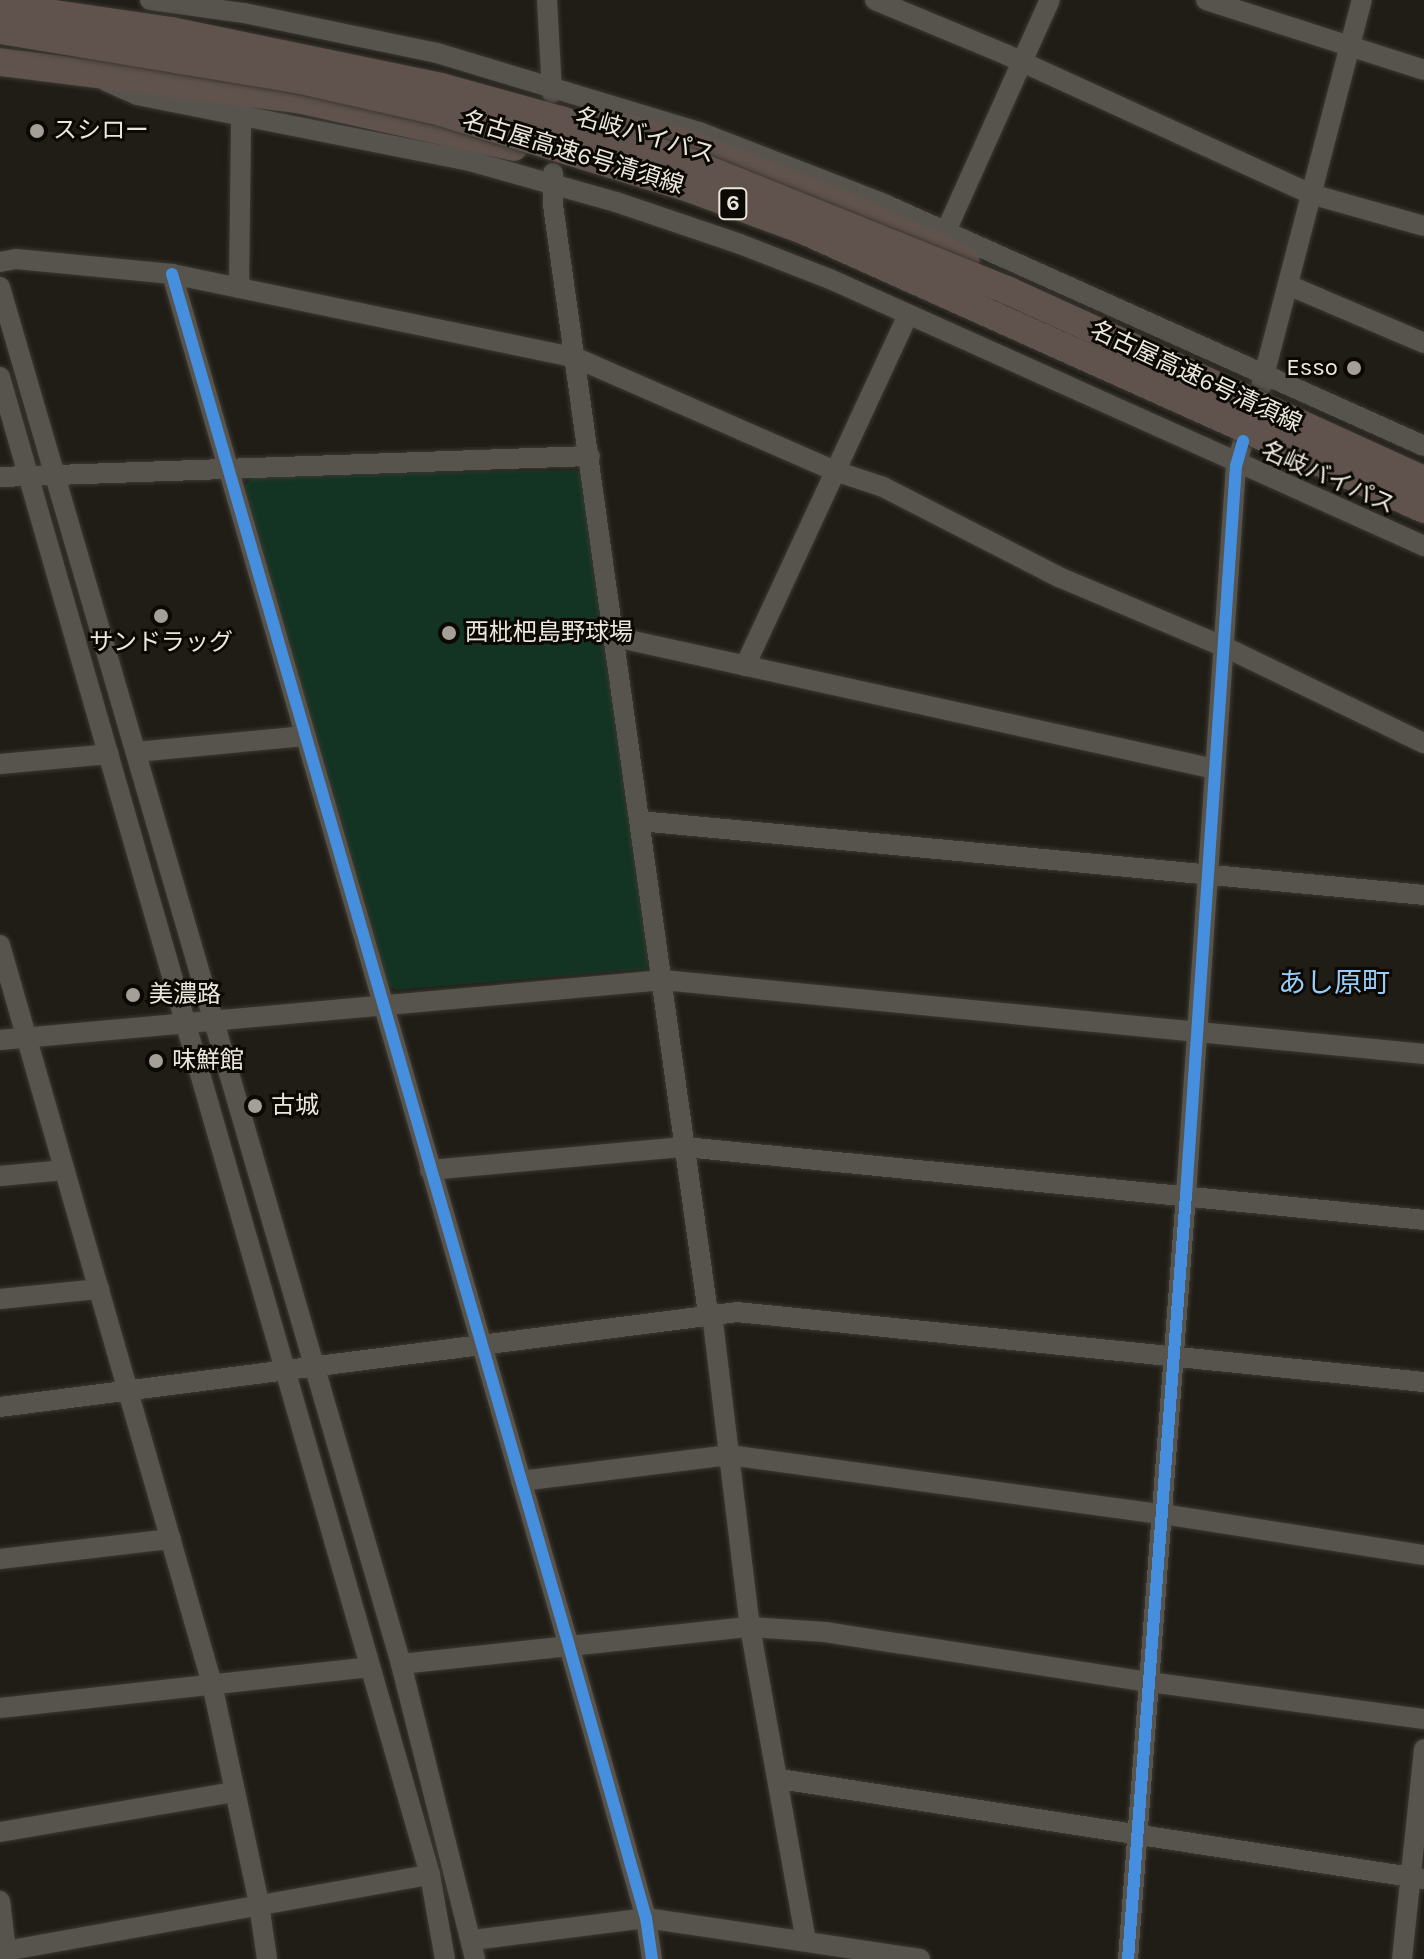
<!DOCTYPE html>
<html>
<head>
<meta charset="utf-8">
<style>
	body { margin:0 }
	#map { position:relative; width:1424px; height:1959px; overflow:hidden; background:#201d16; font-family:Karla,"Noto Sans JP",sans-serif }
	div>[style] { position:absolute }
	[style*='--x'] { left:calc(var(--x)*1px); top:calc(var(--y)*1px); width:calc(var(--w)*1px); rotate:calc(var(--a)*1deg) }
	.green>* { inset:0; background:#133423 }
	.roads { filter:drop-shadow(0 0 2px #3b3832) drop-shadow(0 0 2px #3b3832) }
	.minor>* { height:20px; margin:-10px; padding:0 10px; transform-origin:10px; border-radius:10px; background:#57544e }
	.highway>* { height:28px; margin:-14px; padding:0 14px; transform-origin:14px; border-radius:14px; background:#60524c }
	.bridges { filter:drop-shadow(0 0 2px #3b3832) drop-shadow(0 0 2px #3b3832) }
	.highway-bridge>* { height:28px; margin:-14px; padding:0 14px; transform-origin:14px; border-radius:14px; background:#60524c }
	.cycleway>* { height:12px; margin:-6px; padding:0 6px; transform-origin:6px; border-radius:6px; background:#468fdf }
	.dots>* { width:22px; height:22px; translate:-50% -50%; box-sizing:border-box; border:4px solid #0c0904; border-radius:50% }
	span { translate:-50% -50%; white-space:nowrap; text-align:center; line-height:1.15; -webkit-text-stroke:6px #0c0904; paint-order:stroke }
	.shield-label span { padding:2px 6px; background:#0c0904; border:2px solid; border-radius:6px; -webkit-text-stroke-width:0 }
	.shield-label { font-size:22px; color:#ebe7dd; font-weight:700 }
	.poi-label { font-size:24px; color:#ebe7dd }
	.left { translate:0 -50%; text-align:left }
	.right { translate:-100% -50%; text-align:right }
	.street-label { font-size:24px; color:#ebe7dd }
	.quarter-label { font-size:28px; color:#96ccf5 }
</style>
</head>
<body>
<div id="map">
	<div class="green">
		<div style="clip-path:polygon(576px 470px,584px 477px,649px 964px,644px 969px,396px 990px,387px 984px,243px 487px,254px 476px)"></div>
	</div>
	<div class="roads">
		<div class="minor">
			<div style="--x:150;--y:0;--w:95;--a:7.9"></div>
			<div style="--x:244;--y:13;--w:197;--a:11.7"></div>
			<div style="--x:437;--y:53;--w:274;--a:16.8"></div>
			<div style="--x:699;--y:132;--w:196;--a:21.2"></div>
			<div style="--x:882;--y:203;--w:594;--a:24.15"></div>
			<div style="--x:547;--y:0;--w:93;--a:86.9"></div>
			<div style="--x:875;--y:0;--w:143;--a:22.6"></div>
			<div style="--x:1007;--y:55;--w:334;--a:24.6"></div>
			<div style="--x:1311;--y:194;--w:117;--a:15.8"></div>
			<div style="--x:1206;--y:0;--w:229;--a:17.8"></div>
			<div style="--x:106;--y:81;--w:34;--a:24"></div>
			<div style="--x:137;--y:95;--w:339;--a:11.2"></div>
			<div style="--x:470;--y:161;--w:152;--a:15.7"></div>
			<div style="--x:616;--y:202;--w:131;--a:18.7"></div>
			<div style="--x:740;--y:244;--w:97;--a:21.3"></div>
			<div style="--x:830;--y:279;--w:651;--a:24.2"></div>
			<div style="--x:553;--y:173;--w:32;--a:90"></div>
			<div style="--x:553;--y:205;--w:1120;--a:82.04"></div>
			<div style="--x:946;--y:231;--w:253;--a:-65.8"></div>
			<div style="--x:0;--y:262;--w:16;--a:-11"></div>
			<div style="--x:16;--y:259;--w:157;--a:5.5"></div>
			<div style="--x:172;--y:274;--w:410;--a:11.7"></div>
			<div style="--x:574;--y:357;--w:285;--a:23.6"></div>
			<div style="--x:835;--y:471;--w:51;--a:18.4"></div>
			<div style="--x:883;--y:487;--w:198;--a:27.1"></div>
			<div style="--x:1059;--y:577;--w:180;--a:22.9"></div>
			<div style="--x:1225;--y:647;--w:221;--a:25.8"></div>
			<div style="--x:172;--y:274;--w:1428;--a:73.86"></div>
			<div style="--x:569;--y:1646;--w:283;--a:74.2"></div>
			<div style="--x:646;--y:1918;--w:41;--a:81.7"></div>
			<div style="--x:1288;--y:285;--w:148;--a:23.1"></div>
			<div style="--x:0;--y:287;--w:1434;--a:73.76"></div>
			<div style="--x:401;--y:1664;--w:304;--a:75.9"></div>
			<div style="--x:239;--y:288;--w:174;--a:-89.3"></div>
			<div style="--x:0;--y:377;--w:1558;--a:73.98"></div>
			<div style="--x:430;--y:1875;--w:85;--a:79.9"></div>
			<div style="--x:1261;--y:387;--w:400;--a:-75.4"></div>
			<div style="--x:0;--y:477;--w:590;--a:-2.04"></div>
			<div style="--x:615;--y:637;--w:614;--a:12.41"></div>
			<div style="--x:745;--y:666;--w:387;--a:-65.1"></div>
			<div style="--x:136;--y:752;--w:170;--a:-5.4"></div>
			<div style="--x:0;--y:764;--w:109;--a:-5.2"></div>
			<div style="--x:640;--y:821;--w:787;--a:5.39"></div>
			<div style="--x:0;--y:945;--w:769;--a:73.99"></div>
			<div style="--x:212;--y:1684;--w:225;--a:77.9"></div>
			<div style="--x:259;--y:1904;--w:56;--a:81.7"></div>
			<div style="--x:0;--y:1040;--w:666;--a:-5.17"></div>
			<div style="--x:663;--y:980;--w:765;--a:5.55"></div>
			<div style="--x:430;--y:1170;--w:256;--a:-5.2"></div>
			<div style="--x:685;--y:1147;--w:743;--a:5.64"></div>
			<div style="--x:0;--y:1176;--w:65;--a:-5.3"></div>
			<div style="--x:0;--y:1299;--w:100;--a:-5.8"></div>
			<div style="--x:712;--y:1314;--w:315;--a:83.1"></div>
			<div style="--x:750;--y:1627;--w:318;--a:79.9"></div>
			<div style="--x:0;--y:1407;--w:743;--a:-7.34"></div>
			<div style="--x:737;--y:1312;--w:691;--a:5.82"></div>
			<div style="--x:521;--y:1481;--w:210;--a:-7.1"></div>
			<div style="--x:729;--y:1455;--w:437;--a:7.8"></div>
			<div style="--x:1162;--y:1514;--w:265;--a:8.9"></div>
			<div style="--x:0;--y:1559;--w:172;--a:-6.7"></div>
			<div style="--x:401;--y:1664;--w:351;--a:-6.1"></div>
			<div style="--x:750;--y:1627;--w:75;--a:3.8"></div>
			<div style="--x:825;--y:1632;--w:328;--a:8.8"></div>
			<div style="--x:1149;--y:1682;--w:277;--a:7.7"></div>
			<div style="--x:0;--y:1708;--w:372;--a:-6.3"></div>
			<div style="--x:780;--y:1779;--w:652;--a:8.83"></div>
			<div style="--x:0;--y:1832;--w:238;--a:-9.7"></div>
			<div style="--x:0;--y:1901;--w:58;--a:83.1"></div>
			<div style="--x:473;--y:1940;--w:174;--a:-7.2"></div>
			<div style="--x:646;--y:1918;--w:277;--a:8.5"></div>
			<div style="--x:0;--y:1952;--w:437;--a:-10.2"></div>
			<div style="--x:1128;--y:1959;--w:766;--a:-85.66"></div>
			<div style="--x:1186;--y:1195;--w:731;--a:-86.08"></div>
			<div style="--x:1236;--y:466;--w:26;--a:-74"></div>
			<div style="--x:1402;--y:1959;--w:211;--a:-84"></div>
		</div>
		<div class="highway">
			<div style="--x:0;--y:62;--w:300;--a:7.1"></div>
			<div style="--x:298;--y:99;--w:221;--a:12.5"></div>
			<div style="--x:605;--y:123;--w:80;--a:13.7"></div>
			<div style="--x:683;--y:142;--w:162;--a:21.3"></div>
			<div style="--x:834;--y:201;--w:144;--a:24.2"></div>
		</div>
	</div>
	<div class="bridges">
		<div class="highway-bridge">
			<div style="--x:0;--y:6;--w:173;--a:8.3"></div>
			<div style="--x:171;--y:31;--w:276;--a:11.7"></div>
			<div style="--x:441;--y:87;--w:124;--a:15.4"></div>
			<div style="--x:561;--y:120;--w:137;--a:18.3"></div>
			<div style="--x:691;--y:163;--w:343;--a:21.9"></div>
			<div style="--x:1009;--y:291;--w:456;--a:24.5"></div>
			<div style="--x:0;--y:30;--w:301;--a:9.4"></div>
			<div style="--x:297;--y:79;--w:140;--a:12.8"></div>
			<div style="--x:434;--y:110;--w:260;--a:17"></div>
			<div style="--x:683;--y:186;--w:128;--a:20.1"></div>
			<div style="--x:803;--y:230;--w:681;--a:24.19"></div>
		</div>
	</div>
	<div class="cycleway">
		<div style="--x:172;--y:274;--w:1428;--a:73.86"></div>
		<div style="--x:569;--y:1646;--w:283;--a:74.2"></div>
		<div style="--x:646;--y:1918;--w:41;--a:81.7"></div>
		<div style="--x:1128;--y:1959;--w:766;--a:-85.66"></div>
		<div style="--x:1186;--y:1195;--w:731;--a:-86.08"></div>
		<div style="--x:1236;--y:466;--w:26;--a:-74"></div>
	</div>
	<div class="dots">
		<div style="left:37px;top:131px;background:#a4a097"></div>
		<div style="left:1354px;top:368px;background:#a4a097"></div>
		<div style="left:161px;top:616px;background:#a4a097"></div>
		<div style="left:449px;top:633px;background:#a4a097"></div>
		<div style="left:133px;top:995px;background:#a4a097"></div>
		<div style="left:156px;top:1061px;background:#a4a097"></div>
		<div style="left:255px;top:1106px;background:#a4a097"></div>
	</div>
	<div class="shield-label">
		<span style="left:733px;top:204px">6</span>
	</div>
	<div class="poi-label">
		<span class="left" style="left:53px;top:131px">スシロー</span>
		<span class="right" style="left:1338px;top:368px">Esso</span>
		<span class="left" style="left:465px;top:633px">西枇杷島野球場</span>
		<span style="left:161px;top:643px">サンドラッグ</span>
		<span class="left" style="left:149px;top:995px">美濃路</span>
		<span class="left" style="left:172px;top:1061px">味鮮館</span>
		<span class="left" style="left:271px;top:1106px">古城</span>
	</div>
	<div class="street-label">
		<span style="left:645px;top:136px;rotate:16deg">名岐バイパス</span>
		<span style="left:573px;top:153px;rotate:17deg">名古屋高速6号清須線</span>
		<span style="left:1196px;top:377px;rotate:25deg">名古屋高速6号清須線</span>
		<span style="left:1328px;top:478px;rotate:24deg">名岐バイパス</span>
	</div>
	<div class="quarter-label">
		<span style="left:1334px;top:983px">あし原町</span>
	</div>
</div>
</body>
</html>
